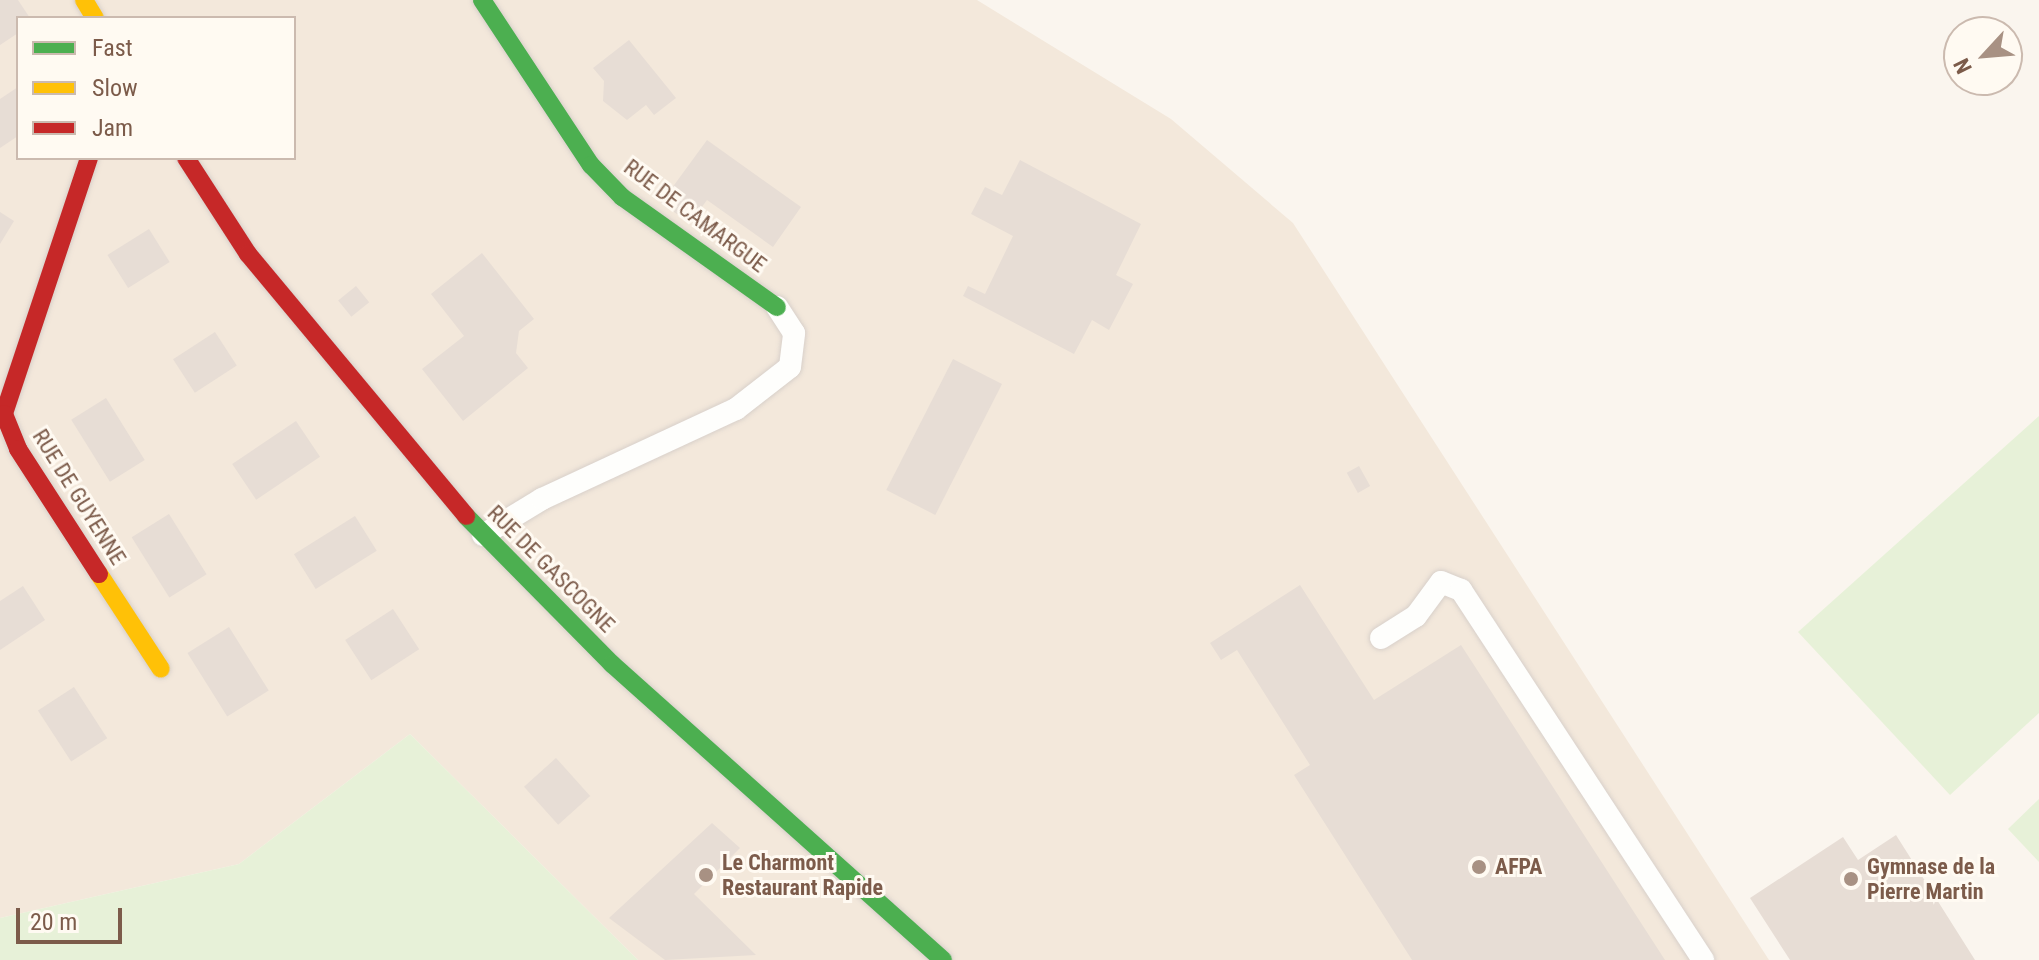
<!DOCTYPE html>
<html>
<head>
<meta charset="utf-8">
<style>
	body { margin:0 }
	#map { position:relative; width:2039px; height:960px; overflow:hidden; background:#faf5ee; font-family:"Roboto Condensed",sans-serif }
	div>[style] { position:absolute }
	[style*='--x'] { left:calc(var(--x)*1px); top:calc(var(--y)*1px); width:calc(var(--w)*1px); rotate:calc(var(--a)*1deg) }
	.residential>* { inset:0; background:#f3e8db }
	.green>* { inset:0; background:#e7f1d8 }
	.building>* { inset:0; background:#e7ddd5; transform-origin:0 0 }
	.roads { filter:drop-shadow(0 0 2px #d8d0ca) drop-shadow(0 0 2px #d8d0ca) }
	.lane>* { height:22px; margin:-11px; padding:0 11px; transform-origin:11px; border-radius:11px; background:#fefefc }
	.fast>* { height:18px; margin:-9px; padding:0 9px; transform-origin:9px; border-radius:9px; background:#4caf50 }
	.slow>* { height:18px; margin:-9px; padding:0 9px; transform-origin:9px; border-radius:9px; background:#ffc107 }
	.jam>* { height:18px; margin:-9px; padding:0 9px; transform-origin:9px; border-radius:9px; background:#c62828 }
	.dots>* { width:22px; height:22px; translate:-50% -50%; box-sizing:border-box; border:4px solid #fffaf2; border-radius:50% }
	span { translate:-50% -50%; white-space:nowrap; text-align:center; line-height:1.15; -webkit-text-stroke:6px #fffaf2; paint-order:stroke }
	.street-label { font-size:22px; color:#7c5b4a }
	.poi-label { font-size:22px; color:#7c5b4a; font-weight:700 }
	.left { translate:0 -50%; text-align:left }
	.legend { position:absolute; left:16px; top:16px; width:280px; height:144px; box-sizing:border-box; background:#fffaf2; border:2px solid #cbbaaf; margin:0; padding:10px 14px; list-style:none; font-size:24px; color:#7c5b4a }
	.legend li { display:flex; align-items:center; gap:16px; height:40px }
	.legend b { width:40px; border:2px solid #cbbaaf }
	.north { position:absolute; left:1943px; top:16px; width:80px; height:80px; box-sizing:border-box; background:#fffaf2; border:2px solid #cbbaaf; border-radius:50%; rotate:244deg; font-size:22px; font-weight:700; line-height:32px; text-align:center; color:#7c5b4a }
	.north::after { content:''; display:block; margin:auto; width:28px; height:36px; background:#a89183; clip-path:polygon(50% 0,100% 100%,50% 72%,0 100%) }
	.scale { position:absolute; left:16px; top:908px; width:106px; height:36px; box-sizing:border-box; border:4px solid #7c5b4a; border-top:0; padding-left:10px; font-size:24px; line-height:28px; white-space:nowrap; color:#7c5b4a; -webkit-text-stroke:6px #fffaf2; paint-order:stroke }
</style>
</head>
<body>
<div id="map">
	<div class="residential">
		<div style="clip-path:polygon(evenodd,0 0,977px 0,1171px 119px,1293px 223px,1769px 960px,638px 960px,410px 734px,239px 864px,0 918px,0 0,18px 18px,294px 18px,294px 158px,18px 158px,18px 18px)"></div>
	</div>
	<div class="green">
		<div style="clip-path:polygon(2039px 416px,2039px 713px,1950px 795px,1798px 632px)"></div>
		<div style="clip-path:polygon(410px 734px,638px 960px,0 960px,0 918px,239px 864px)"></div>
		<div style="clip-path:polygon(2039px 799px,2039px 862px,2008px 829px)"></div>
	</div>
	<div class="building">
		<div style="clip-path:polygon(0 0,18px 0,30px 18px,18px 18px,18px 33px,0 45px)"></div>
		<div style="clip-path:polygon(629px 40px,676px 98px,654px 115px,646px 105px,627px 120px,603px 101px,604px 81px,593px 68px)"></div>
		<div style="clip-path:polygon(18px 87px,18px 136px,0 148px,0 99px)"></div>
		<div style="clip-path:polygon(707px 140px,801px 207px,773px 247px,707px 200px,690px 223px,661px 203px)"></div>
		<div style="clip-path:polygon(1020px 160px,1141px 224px,1116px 275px,1133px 284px,1109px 330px,1092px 320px,1074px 354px,963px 296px,968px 286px,985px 294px,1013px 236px,971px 214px,985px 187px,1002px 195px)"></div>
		<div style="clip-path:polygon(0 212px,14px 221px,0 244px)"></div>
		<div style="left:149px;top:229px;width:39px;height:49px;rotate:58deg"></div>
		<div style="clip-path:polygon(482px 253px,534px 319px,519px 331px,516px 353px,528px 368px,463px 421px,422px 369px,464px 336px,431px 294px)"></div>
		<div style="left:356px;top:286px;width:21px;height:23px;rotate:51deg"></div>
		<div style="left:215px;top:332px;width:40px;height:50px;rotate:57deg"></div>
		<div style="left:953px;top:359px;width:55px;height:147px;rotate:27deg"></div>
		<div style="left:106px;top:398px;width:73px;height:41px;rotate:58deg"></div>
		<div style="left:296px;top:421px;width:43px;height:77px;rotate:56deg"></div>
		<div style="left:1359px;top:466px;width:23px;height:14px;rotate:61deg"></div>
		<div style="left:169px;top:514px;width:71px;height:44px;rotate:58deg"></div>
		<div style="left:355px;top:516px;width:41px;height:72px;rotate:58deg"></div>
		<div style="clip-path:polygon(1300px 585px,1374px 700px,1461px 645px,1665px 960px,1412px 960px,1294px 775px,1310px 765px,1237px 650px,1221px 660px,1210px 643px)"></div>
		<div style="clip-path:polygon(23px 586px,45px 620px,0 650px,0 601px)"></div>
		<div style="left:393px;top:609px;width:48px;height:57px;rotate:57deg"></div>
		<div style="left:229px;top:627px;width:75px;height:49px;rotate:58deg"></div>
		<div style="left:74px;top:687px;width:61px;height:43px;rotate:57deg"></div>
		<div style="left:556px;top:758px;width:51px;height:43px;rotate:48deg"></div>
		<div style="clip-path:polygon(712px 823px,740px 848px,694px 894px,756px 955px,665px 960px,609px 918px)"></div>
		<div style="clip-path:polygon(1896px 835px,1975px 960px,1790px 960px,1750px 898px,1843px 837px,1858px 860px)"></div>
	</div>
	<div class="roads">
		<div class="lane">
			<div style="--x:483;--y:535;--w:69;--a:-31.4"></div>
			<div style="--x:542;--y:499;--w:214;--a:-24.9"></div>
			<div style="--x:736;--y:409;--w:68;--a:-37.9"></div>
			<div style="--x:790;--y:367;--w:34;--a:-83"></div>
			<div style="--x:794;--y:333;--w:31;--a:-123"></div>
			<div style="--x:1381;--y:638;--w:41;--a:-32.2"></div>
			<div style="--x:1416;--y:616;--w:42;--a:-53.7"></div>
			<div style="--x:1441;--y:582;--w:22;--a:22"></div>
			<div style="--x:1461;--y:590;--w:442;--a:56.8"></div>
		</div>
		<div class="fast">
			<div style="--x:482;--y:0;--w:198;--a:56.6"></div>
			<div style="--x:591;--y:165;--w:45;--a:45.9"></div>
			<div style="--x:622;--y:197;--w:190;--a:35.4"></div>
			<div style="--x:466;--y:516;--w:208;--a:45.4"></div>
			<div style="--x:612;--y:664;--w:444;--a:41.8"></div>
		</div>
		<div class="slow">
			<div style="--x:84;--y:0;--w:21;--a:59"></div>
			<div style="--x:99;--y:574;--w:113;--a:56.9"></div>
		</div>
		<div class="jam">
			<div style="--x:89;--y:158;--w:270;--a:108.4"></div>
			<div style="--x:4;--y:414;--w:38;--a:68"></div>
			<div style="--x:18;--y:449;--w:149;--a:57.1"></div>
			<div style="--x:186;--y:158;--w:114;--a:57.1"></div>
			<div style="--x:248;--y:254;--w:341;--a:50.2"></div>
		</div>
	</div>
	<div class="dots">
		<div style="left:1479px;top:867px;background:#a89183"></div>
		<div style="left:706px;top:875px;background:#a89183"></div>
		<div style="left:1851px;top:879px;background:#a89183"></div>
	</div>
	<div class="street-label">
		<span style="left:695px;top:216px;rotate:37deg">RUE DE CAMARGUE</span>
		<span style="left:79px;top:497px;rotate:58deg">RUE DE GUYENNE</span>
		<span style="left:551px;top:569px;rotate:45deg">RUE DE GASCOGNE</span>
	</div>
	<div class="poi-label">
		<span class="left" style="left:722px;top:875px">Le Charmont<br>Restaurant Rapide</span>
		<span class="left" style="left:1867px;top:879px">Gymnase de la<br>Pierre Martin</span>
		<span class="left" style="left:1495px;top:867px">AFPA</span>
	</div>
	<ul class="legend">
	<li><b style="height:10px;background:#4caf50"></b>Fast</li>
	<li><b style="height:10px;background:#ffc107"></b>Slow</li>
	<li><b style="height:10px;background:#c62828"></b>Jam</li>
	</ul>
	<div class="north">N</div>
	<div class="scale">20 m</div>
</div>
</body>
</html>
